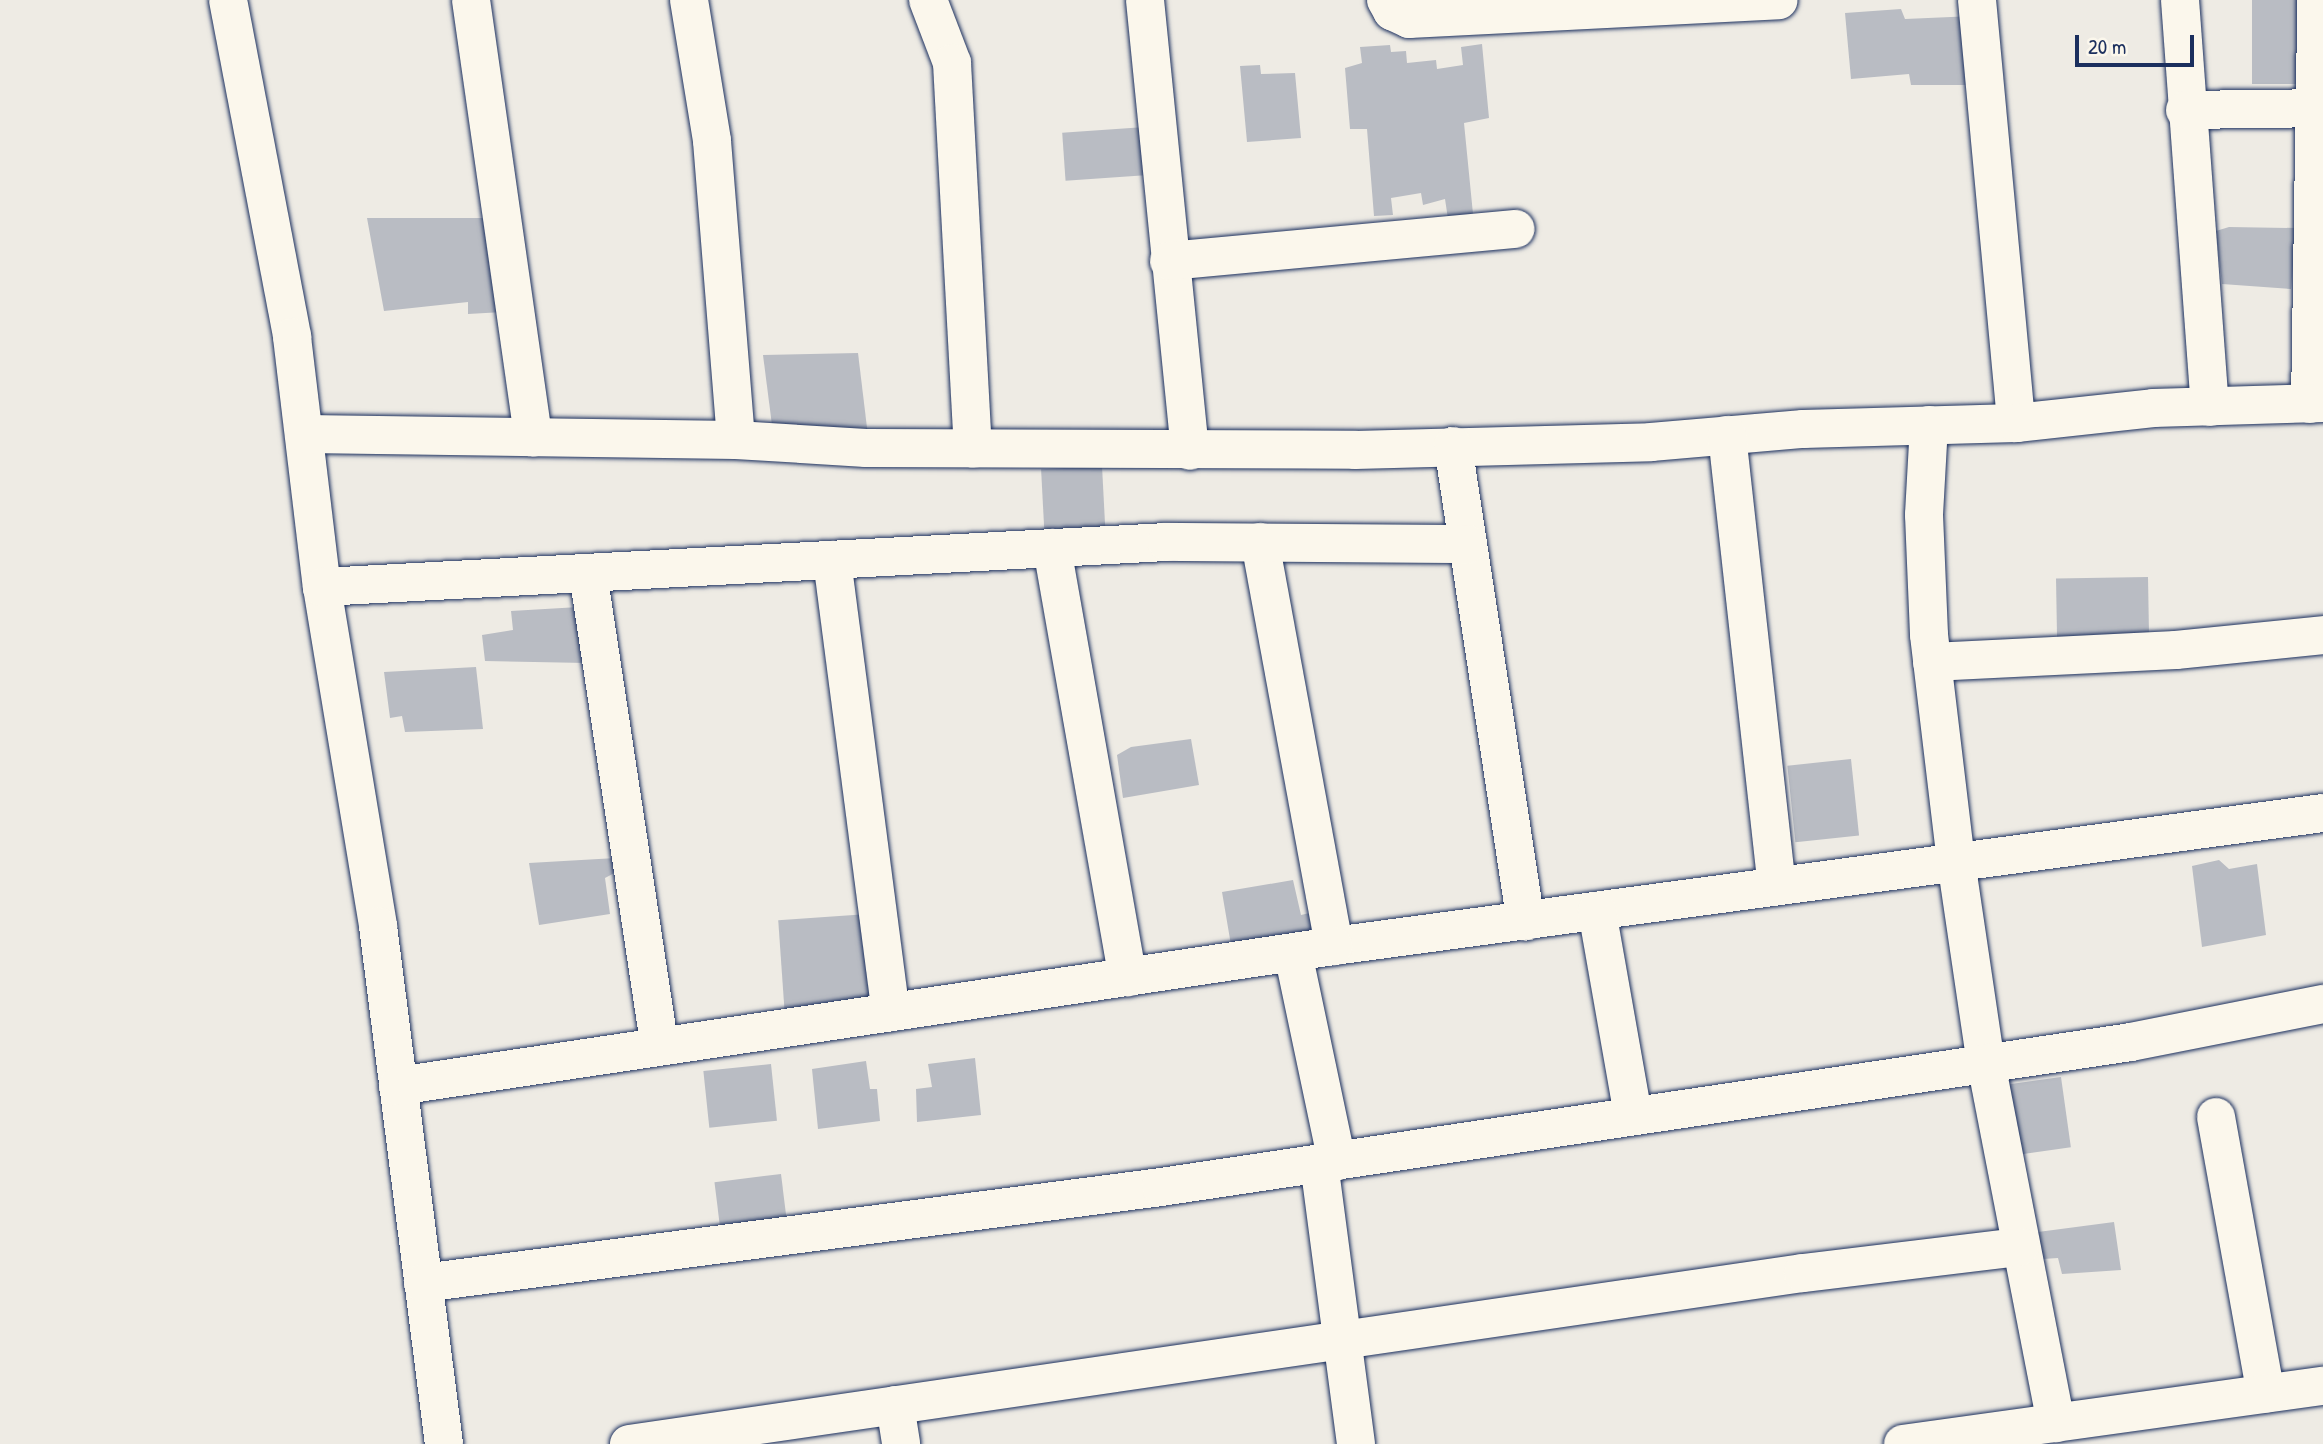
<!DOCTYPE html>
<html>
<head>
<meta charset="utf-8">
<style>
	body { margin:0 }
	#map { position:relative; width:2323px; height:1444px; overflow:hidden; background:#eeebe4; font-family:"Patrick Hand",sans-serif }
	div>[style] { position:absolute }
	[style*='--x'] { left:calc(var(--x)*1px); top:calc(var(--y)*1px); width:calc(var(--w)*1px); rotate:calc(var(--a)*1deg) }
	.building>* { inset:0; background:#b9bcc3; transform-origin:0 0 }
	.roads { filter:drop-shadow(0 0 2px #1b2f5e) drop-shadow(0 0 2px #1b2f5e) }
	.minor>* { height:38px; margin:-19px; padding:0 19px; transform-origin:19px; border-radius:19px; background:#fbf7ec }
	span { translate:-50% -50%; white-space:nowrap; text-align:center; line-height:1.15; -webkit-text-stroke:5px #fbf7ec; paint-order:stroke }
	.scale { position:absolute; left:2075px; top:35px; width:119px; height:32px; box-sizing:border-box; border:4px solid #1b2f5e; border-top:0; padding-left:9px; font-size:21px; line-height:24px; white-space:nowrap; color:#1b2f5e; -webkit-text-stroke:5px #fbf7ec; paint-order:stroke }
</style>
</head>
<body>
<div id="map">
	<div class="building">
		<div style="left:2252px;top:0;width:46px;height:84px"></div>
		<div style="clip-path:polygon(1901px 9px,1905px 19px,1974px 16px,1976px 85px,1911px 85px,1909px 74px,1851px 79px,1845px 13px)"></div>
		<div style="clip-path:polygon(1482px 44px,1489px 118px,1464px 123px,1473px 214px,1448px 219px,1445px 199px,1423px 205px,1421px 193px,1391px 198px,1393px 215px,1374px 216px,1367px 129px,1350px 129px,1345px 68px,1362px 63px,1360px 47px,1390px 45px,1391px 52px,1406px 51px,1407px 63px,1436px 60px,1437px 69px,1463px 65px,1461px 47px)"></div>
		<div style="clip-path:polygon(1260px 65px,1261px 74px,1295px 73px,1301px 138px,1247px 142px,1240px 66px)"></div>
		<div style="left:1145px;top:127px;width:48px;height:83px;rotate:86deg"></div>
		<div style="clip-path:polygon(367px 218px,495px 218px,503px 312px,468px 314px,468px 302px,384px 311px)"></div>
		<div style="clip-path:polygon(2229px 227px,2296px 228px,2291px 289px,2222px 284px,2216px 231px)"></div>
		<div style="clip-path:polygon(858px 353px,868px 436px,773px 433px,763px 355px)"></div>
		<div style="left:1102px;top:466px;width:62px;height:61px;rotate:87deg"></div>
		<div style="left:2148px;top:577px;width:63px;height:92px;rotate:89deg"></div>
		<div style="clip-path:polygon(579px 607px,586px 663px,485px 661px,482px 635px,513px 630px,511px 611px)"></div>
		<div style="clip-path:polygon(476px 667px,483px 729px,405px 732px,402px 716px,390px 718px,384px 672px)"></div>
		<div style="clip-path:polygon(1191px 739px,1199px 785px,1123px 798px,1117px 755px,1131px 747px)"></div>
		<div style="left:1851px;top:759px;width:77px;height:64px;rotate:84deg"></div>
		<div style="clip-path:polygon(616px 858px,620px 870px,605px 878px,610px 914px,539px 925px,529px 863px)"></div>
		<div style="clip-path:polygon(2219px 860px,2229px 869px,2257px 864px,2266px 935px,2202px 947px,2192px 866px)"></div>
		<div style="clip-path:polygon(1293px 880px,1301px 915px,1314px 912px,1319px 944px,1233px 957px,1222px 892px)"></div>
		<div style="left:868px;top:914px;width:90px;height:90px;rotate:86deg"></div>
		<div style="clip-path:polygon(975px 1058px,981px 1115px,917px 1122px,916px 1089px,932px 1087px,928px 1064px)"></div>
		<div style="clip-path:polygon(866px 1061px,870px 1089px,877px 1089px,880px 1121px,818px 1129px,812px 1069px)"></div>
		<div style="left:771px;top:1064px;width:57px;height:68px;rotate:84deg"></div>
		<div style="left:2061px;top:1077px;width:71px;height:52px;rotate:82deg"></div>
		<div style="left:781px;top:1174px;width:52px;height:67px;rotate:83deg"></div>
		<div style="clip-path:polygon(2114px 1222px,2121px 1270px,2062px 1274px,2058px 1258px,2043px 1259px,2038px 1232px)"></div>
	</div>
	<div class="roads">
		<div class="minor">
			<div style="--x:228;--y:0;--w:343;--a:79.2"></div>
			<div style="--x:292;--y:337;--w:252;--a:83.2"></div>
			<div style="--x:322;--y:587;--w:344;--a:80.6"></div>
			<div style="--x:378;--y:926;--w:522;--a:82.74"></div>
			<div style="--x:471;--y:0;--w:442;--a:81.9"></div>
			<div style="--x:689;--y:0;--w:143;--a:80.7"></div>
			<div style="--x:712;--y:141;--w:300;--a:85.4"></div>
			<div style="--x:928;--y:0;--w:67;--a:69.1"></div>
			<div style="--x:952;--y:63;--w:386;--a:86.9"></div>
			<div style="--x:1145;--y:0;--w:453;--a:84.3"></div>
			<div style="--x:1386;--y:0;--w:13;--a:61"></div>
			<div style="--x:1392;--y:11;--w:19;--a:25"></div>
			<div style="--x:1409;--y:19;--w:370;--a:-2.9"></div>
			<div style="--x:1977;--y:0;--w:425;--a:84.7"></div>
			<div style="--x:2180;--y:0;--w:408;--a:85.8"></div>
			<div style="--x:2185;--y:110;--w:138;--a:-0.8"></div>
			<div style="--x:1169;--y:261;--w:348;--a:-5.3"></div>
			<div style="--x:2310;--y:404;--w:404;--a:-89.1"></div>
			<div style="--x:1929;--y:425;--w:90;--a:93.2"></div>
			<div style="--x:1924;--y:515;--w:120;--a:87.6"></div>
			<div style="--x:1929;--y:635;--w:228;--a:83.2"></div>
			<div style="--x:1956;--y:861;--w:204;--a:81.6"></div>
			<div style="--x:1986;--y:1063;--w:367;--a:79"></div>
			<div style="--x:306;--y:434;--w:430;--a:0.8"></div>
			<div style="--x:736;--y:440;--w:130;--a:3.5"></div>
			<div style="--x:866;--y:448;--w:489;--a:0.2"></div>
			<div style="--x:1355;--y:450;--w:296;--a:-1.5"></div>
			<div style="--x:1651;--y:442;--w:153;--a:-4.9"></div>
			<div style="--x:1803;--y:429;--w:213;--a:-1.6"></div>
			<div style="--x:2016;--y:423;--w:138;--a:-6.2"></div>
			<div style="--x:2153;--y:408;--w:170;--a:-1.7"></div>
			<div style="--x:1727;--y:435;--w:453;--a:83.7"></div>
			<div style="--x:1453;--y:446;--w:481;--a:81.3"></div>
			<div style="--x:1260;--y:542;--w:411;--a:79.6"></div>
			<div style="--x:1334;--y:946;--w:998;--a:-7.66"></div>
			<div style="--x:1052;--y:548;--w:436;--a:80"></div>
			<div style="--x:832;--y:560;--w:456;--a:82.6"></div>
			<div style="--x:588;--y:573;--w:479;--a:81.4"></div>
			<div style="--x:322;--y:587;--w:846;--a:-3.05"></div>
			<div style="--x:1167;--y:542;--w:301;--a:0.4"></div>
			<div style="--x:1932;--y:662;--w:244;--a:-2.8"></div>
			<div style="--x:2176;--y:650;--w:148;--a:-5.8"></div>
			<div style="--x:1597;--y:911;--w:208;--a:80"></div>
			<div style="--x:1293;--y:953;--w:213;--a:78.1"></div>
			<div style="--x:398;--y:1086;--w:946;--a:-8.51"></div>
			<div style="--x:2216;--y:1117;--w:281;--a:79.8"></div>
			<div style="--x:1319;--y:1163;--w:283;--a:82.5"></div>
			<div style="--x:423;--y:1283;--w:744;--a:-7.41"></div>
			<div style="--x:1161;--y:1187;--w:981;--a:-8.5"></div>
			<div style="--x:2131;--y:1042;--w:196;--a:-11.2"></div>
			<div style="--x:895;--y:1405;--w:39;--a:81"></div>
			<div style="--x:629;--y:1444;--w:1186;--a:-8.29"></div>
			<div style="--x:1803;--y:1273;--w:218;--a:-6.9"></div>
			<div style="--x:1903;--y:1444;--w:424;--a:-7.9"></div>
		</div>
	</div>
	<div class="scale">20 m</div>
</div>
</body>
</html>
